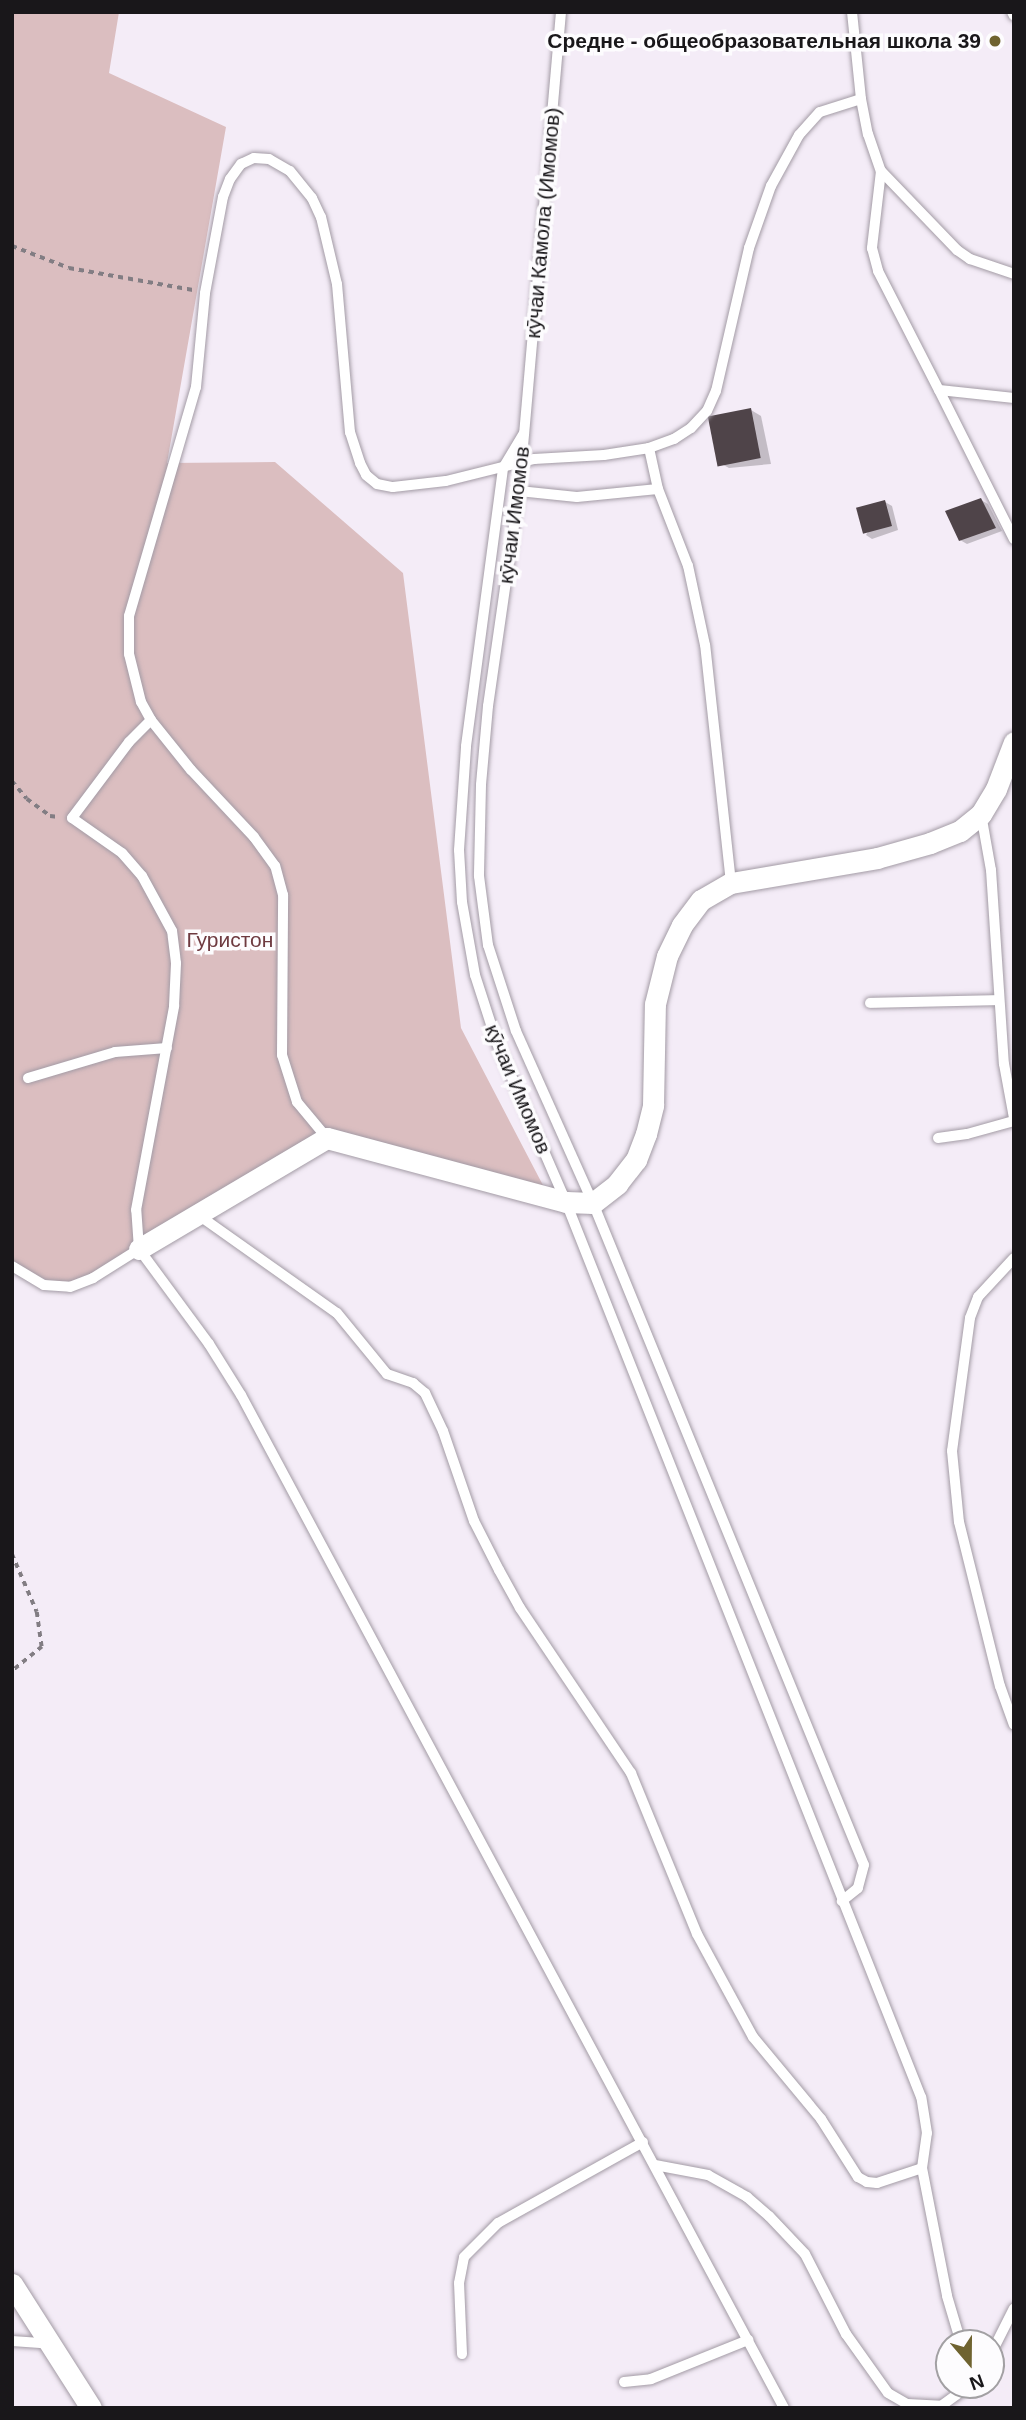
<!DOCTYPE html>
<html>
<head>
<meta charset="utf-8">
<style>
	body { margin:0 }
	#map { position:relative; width:1026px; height:2420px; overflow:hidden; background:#f4ecf7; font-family:Helvetica,sans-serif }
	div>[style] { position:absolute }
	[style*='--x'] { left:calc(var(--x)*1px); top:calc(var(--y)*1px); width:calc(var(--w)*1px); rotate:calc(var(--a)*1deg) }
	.green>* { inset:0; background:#dbbec0 }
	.shadow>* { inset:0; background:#0003 }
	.building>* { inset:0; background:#4f4449; transform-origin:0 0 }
	.path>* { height:3.5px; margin-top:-1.75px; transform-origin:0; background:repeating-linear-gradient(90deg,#827d83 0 5px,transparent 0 10px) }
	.roads { filter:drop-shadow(0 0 2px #a39ba5) drop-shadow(0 0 2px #a39ba5) }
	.service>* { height:10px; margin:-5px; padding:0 5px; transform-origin:5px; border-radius:5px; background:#fff }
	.minor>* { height:21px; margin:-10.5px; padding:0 10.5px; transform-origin:10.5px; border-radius:10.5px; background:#fff }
	.dots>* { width:19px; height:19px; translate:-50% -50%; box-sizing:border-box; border:4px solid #fdfcfe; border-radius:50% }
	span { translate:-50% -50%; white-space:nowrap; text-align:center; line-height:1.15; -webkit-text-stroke:7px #fdfcfe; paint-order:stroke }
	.poi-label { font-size:21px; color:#19171a; font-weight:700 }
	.right { translate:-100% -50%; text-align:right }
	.street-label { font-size:21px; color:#19171a }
	.park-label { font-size:21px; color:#6e3a40 }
	.frame { position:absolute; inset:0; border:14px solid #19171a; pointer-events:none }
	.north { position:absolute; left:935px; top:2329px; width:70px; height:70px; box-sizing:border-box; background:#fdfcfe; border:2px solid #a2a0a3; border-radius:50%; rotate:160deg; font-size:19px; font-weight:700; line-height:28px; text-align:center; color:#19171a }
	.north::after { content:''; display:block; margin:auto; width:24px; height:32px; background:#6f6330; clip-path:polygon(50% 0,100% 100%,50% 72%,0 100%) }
</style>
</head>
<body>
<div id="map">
	<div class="green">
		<div style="clip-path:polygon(12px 12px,119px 12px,109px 73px,226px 127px,167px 463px,275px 462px,403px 573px,461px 1028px,547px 1193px,319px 1144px,69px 1289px,12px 1266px)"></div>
	</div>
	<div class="shadow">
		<div style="clip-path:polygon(751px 410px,761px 416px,771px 464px,729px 468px,718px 462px)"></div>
		<div style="clip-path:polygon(981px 500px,988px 504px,1002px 531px,967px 544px,960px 540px)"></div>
		<div style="clip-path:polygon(885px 502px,892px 506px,898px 530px,872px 539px,866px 535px)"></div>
	</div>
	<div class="building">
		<div style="left:751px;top:408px;width:51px;height:44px;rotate:79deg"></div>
		<div style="clip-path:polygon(981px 498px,996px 528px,959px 541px,945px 511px)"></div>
		<div style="left:885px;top:500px;width:27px;height:30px;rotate:75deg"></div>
	</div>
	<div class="path">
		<div style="--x:12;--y:246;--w:61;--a:21.1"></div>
		<div style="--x:69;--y:268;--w:126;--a:10.1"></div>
		<div style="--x:12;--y:781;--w:23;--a:50"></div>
		<div style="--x:27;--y:799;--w:29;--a:36"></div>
		<div style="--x:50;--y:816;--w:9;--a:6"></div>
		<div style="--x:12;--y:1554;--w:63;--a:66.7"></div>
		<div style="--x:37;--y:1612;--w:35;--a:82"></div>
		<div style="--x:42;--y:1647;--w:38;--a:141"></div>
	</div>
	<div class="roads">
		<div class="service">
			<div style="--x:561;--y:12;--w:481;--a:95"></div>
			<div style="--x:519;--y:491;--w:217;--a:98.2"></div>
			<div style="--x:488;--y:706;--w:79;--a:95.1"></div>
			<div style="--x:481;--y:785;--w:91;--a:91.3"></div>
			<div style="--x:479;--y:876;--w:70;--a:82.6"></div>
			<div style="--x:488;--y:945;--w:90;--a:72"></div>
			<div style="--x:516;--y:1031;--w:188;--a:65.9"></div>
			<div style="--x:593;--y:1203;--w:715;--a:67.74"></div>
			<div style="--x:864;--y:1865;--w:24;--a:105"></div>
			<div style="--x:858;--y:1888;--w:21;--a:141"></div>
			<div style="--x:1012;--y:12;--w:4;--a:63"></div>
			<div style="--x:861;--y:99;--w:36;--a:79"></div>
			<div style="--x:868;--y:134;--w:39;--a:71"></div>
			<div style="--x:881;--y:171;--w:110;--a:46.1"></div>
			<div style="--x:957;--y:250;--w:16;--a:35"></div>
			<div style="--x:970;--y:259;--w:46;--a:18.8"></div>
			<div style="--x:881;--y:171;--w:78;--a:96.7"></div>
			<div style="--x:872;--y:248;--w:24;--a:75"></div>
			<div style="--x:878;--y:271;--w:134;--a:62.9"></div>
			<div style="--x:1014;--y:398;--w:75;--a:-173.9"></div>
			<div style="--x:939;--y:390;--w:167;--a:63.3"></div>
			<div style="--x:519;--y:491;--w:58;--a:5.9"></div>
			<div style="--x:577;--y:497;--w:81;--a:-5.6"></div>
			<div style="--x:981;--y:814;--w:57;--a:79.9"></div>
			<div style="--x:991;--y:870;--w:194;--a:86.2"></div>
			<div style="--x:1004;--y:1064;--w:55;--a:79.5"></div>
			<div style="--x:731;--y:883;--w:239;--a:-96.2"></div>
			<div style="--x:705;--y:645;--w:81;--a:-102.1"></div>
			<div style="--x:688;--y:566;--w:83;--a:-111.3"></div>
			<div style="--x:658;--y:489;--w:42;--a:-102.4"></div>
			<div style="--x:649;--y:448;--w:27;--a:-20"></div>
			<div style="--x:674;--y:439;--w:20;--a:-33"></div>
			<div style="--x:691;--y:428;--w:23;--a:-47"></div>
			<div style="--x:707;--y:411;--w:22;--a:-66"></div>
			<div style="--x:716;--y:391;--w:147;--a:-77"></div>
			<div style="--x:749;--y:248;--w:66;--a:-70.5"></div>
			<div style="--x:771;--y:186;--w:58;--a:-61.2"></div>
			<div style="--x:799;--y:135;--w:31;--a:-48"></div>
			<div style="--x:820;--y:112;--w:43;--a:-17.6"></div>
			<div style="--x:861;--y:99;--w:87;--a:-95.9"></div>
			<div style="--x:870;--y:1003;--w:128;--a:-1.3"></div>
			<div style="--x:28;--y:1078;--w:91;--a:-16.6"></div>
			<div style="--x:115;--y:1052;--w:52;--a:-4.4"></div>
			<div style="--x:327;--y:1138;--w:47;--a:-129.8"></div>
			<div style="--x:297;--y:1102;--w:49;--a:-107.7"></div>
			<div style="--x:282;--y:1055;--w:160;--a:-89.6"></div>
			<div style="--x:283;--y:895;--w:30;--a:-105"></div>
			<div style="--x:275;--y:866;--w:36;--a:-126"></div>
			<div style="--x:254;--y:837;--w:92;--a:-133.2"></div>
			<div style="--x:191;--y:770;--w:64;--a:-128.7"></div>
			<div style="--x:151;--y:720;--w:21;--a:-119"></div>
			<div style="--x:141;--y:702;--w:49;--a:-104"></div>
			<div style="--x:129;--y:654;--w:38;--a:-90"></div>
			<div style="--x:129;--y:616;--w:239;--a:-73.7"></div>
			<div style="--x:196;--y:387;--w:94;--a:-84.5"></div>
			<div style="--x:205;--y:293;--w:98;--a:-79.4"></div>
			<div style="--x:223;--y:197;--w:19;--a:-69"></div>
			<div style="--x:230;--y:179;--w:19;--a:-54"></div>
			<div style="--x:241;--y:164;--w:14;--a:-25"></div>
			<div style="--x:254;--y:158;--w:15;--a:4"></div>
			<div style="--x:269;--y:159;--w:24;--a:30"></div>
			<div style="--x:290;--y:171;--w:35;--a:51"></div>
			<div style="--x:312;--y:198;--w:21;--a:65"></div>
			<div style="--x:321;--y:217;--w:69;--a:76.6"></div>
			<div style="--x:337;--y:284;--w:149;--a:85"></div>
			<div style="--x:350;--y:432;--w:33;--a:72"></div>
			<div style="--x:360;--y:463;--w:13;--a:63"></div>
			<div style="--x:366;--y:475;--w:14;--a:39"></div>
			<div style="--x:377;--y:484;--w:16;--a:11"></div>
			<div style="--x:393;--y:487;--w:53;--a:-6.5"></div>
			<div style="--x:446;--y:481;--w:91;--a:-14"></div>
			<div style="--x:534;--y:459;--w:70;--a:-3.3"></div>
			<div style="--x:604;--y:455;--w:46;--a:-8.8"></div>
			<div style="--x:938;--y:1138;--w:29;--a:-8"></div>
			<div style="--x:967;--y:1134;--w:49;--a:-15.5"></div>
			<div style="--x:197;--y:1214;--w:171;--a:35.3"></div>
			<div style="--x:337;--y:1313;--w:79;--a:50.7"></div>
			<div style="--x:387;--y:1374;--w:28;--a:19"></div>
			<div style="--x:413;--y:1383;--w:16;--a:40"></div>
			<div style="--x:425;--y:1393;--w:42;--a:64.7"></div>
			<div style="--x:443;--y:1431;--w:95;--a:71"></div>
			<div style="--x:474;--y:1521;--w:55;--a:63"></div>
			<div style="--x:499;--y:1570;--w:43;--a:61.1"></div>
			<div style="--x:520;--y:1608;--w:199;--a:56.1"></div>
			<div style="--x:631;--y:1773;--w:174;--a:67.7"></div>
			<div style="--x:697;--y:1934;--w:117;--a:61.5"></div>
			<div style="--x:753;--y:2037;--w:107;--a:50.3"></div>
			<div style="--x:821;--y:2119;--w:69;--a:57.5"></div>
			<div style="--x:858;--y:2177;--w:10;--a:29"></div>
			<div style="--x:867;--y:2182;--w:10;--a:6"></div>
			<div style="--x:877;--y:2183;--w:47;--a:-18.4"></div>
			<div style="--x:922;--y:2168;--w:35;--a:-82"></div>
			<div style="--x:927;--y:2133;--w:36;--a:-99"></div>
			<div style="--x:921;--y:2097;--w:963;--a:-111.64"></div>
			<div style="--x:566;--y:1202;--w:173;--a:-113.5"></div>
			<div style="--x:497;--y:1043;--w:71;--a:-107.9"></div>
			<div style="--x:475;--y:975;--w:74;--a:-100.1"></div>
			<div style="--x:462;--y:902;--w:52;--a:-93.3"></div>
			<div style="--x:459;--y:850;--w:104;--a:-86.1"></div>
			<div style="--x:466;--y:746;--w:280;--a:-82.4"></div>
			<div style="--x:503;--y:468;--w:41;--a:-59"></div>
			<div style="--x:139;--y:1249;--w:39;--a:-94"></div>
			<div style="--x:136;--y:1210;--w:208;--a:-79.4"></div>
			<div style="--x:174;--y:1006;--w:43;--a:-87.3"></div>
			<div style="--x:176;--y:963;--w:32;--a:-97"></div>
			<div style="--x:172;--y:931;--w:63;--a:-118.6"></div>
			<div style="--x:142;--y:876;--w:30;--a:-131"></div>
			<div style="--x:122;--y:853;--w:61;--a:-145"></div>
			<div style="--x:72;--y:818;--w:95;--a:-53.1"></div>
			<div style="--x:129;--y:742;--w:31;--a:-45"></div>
			<div style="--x:1014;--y:1258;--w:53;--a:132.7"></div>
			<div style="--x:978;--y:1297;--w:22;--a:111"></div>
			<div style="--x:970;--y:1318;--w:134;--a:97.7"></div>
			<div style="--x:952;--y:1451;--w:71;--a:84.4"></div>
			<div style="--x:959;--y:1522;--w:169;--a:76"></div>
			<div style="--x:1000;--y:1686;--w:41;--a:70.3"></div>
			<div style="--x:12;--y:1266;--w:37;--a:31"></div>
			<div style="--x:44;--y:1285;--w:26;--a:4"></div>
			<div style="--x:70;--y:1287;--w:25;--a:-21"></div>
			<div style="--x:93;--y:1278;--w:54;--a:-32.2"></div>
			<div style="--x:139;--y:1249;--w:118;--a:53.6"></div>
			<div style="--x:209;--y:1344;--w:60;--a:57.9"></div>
			<div style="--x:241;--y:1395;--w:1149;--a:61.81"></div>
			<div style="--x:655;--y:2165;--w:54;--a:10.7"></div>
			<div style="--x:708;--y:2175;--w:45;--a:29.4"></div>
			<div style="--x:747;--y:2197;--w:29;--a:41"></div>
			<div style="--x:769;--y:2216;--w:52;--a:46.5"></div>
			<div style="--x:805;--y:2254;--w:90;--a:62.9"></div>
			<div style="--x:846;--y:2334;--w:72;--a:54.6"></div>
			<div style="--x:888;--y:2393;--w:22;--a:30"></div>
			<div style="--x:907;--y:2404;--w:34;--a:3"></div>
			<div style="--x:941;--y:2406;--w:36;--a:-36"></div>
			<div style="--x:922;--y:2168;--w:130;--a:78.9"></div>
			<div style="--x:947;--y:2296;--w:49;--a:73.4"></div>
			<div style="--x:12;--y:2341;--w:39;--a:4"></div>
			<div style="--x:462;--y:2354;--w:71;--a:-92.4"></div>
			<div style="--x:459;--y:2283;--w:26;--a:-79"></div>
			<div style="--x:464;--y:2257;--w:48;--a:-45"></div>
			<div style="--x:498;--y:2223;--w:166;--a:-29.2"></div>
			<div style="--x:991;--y:2354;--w:51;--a:-63.4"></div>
			<div style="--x:624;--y:2382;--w:27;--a:-6"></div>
			<div style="--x:651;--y:2379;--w:105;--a:-21.9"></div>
		</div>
		<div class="minor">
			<div style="--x:139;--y:1249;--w:218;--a:-30.6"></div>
			<div style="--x:327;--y:1138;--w:247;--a:15"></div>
			<div style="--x:566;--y:1202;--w:27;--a:2"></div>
			<div style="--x:593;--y:1203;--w:31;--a:-38"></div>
			<div style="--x:617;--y:1184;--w:31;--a:-52"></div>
			<div style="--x:636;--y:1160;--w:28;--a:-69"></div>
			<div style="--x:646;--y:1134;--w:30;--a:-76"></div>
			<div style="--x:653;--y:1105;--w:101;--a:-88.9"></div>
			<div style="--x:655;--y:1004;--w:49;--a:-76"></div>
			<div style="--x:667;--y:956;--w:34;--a:-64"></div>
			<div style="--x:682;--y:925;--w:31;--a:-53"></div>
			<div style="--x:701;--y:900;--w:34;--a:-30"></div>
			<div style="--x:731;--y:883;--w:148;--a:-9.7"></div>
			<div style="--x:877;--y:858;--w:55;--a:-15.8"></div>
			<div style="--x:930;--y:843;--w:32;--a:-22"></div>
			<div style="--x:960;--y:831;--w:27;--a:-39"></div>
			<div style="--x:981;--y:814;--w:29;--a:-59"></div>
			<div style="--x:996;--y:789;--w:50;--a:-69"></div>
			<div style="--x:12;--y:2284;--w:147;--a:57.5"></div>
		</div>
	</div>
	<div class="dots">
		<div style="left:995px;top:41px;background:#6f6330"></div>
	</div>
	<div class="poi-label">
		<span class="right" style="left:981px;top:41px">Средне - общеобразовательная школа 39</span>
	</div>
	<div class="street-label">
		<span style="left:543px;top:223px;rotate:-85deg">кӯчаи Камола (Имомов)</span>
		<span style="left:514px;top:515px;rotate:-83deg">кӯчаи Имомов</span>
		<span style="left:518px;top:1089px;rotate:67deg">кӯчаи Имомов</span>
	</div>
	<div class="park-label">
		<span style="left:230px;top:940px">Гуристон</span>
	</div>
	<div class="frame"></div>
	<div class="north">N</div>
</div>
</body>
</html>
